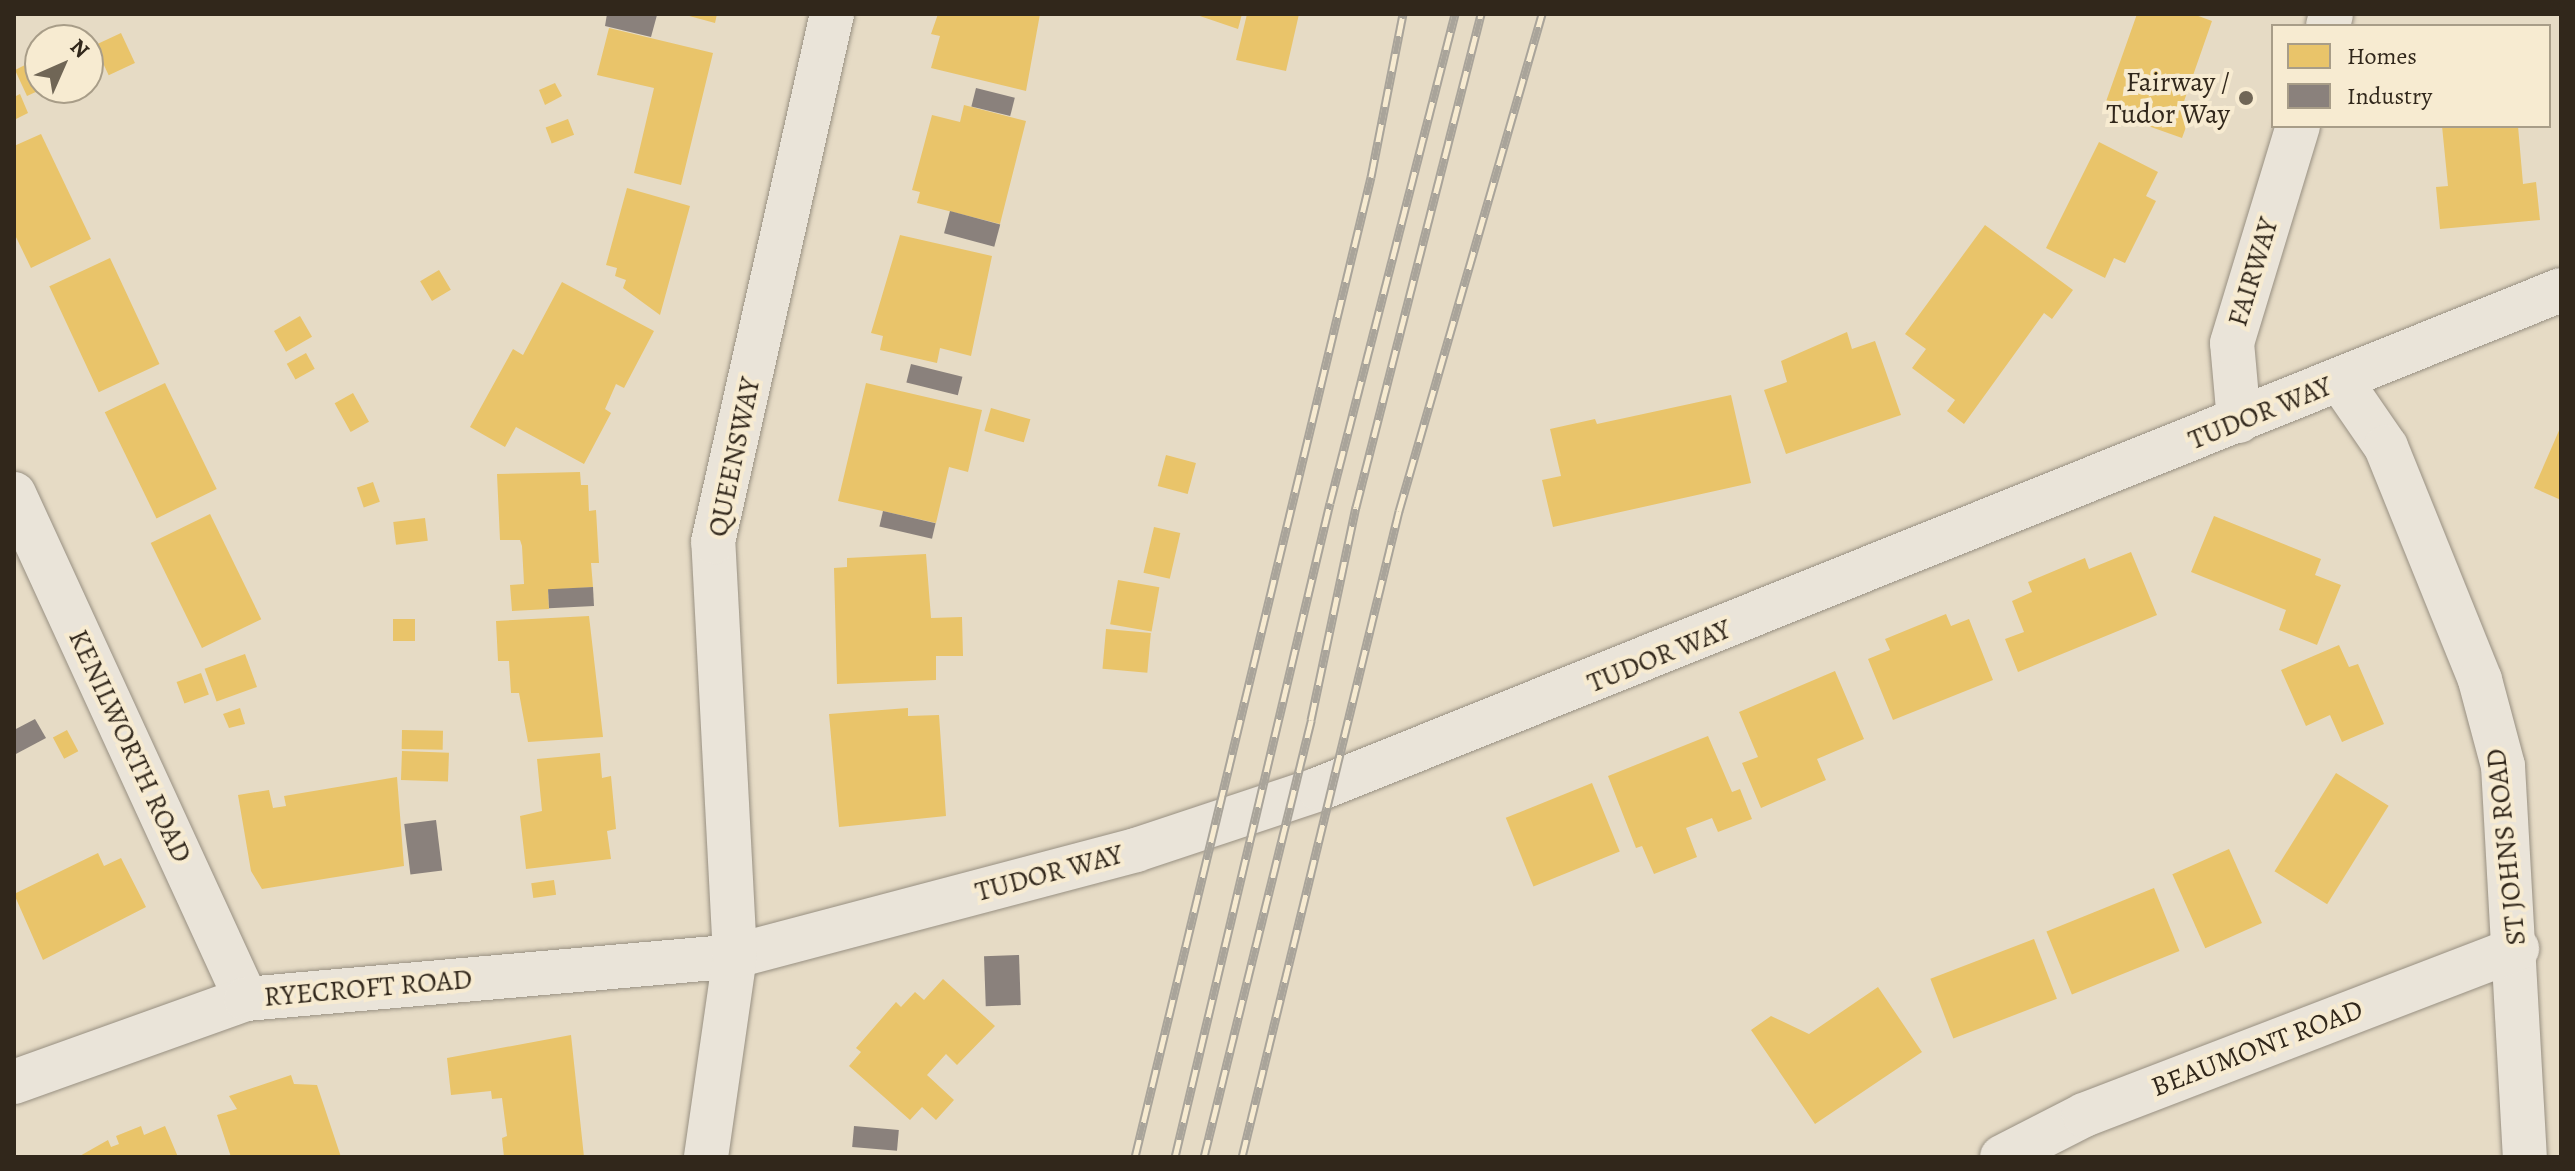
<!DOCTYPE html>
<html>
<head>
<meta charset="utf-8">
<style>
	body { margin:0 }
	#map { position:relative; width:2575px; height:1171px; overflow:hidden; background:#e6dbc5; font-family:Alegreya,serif }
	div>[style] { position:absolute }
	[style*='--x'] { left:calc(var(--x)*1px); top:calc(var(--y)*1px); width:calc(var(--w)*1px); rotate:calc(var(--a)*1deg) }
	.homes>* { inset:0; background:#e9c46a; transform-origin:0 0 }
	.industry>* { inset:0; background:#8a817c; transform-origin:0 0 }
	.roads { filter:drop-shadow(0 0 2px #989082) drop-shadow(0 0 2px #989082) }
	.minor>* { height:44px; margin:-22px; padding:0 22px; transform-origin:22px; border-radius:22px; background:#eae4d9 }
	.tertiary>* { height:44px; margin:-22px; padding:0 22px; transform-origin:22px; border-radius:22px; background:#eae4d9 }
	.rail>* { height:9px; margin-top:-4.5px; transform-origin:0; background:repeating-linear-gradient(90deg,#f7ebd1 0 18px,#a9a49a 0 36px); box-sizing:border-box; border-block:2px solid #a9a49a }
	.dots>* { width:22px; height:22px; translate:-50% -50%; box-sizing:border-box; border:4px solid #f7ebd1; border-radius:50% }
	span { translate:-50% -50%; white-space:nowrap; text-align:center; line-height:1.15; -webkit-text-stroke:8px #f7ebd1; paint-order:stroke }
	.poi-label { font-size:28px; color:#31271b }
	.right { translate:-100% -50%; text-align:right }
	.street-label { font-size:28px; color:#31271b }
	.frame { position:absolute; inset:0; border:16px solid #31271b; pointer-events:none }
	.legend { position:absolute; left:2271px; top:24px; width:280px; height:104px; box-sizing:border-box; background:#f7ebd1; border:2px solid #a89d88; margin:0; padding:10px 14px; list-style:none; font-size:24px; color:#31271b }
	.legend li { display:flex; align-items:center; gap:16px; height:40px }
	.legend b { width:40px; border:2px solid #a89d88 }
	.north { position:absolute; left:24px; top:24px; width:80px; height:80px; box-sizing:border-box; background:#f7ebd1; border:2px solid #a89d88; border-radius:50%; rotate:45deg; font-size:22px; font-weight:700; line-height:32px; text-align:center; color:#31271b }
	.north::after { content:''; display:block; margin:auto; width:28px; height:36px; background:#706656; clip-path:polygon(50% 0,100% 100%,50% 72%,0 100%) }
</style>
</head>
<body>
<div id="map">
	<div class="homes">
		<div style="clip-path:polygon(682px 14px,717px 14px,715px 23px)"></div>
		<div style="clip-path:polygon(938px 14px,1040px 14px,1026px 91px,931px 68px,940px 36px,931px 34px)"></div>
		<div style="clip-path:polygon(1194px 14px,1242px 14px,1238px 29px)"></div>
		<div style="clip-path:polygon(1247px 14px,1299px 14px,1286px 71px,1236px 60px)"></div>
		<div style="clip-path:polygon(2137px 14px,2193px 14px,2212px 21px,2182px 107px,2192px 111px,2182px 138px,2103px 110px)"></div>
		<div style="clip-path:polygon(609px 28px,713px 53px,681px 185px,634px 173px,654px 88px,597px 75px)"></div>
		<div style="left:121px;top:33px;width:33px;height:29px;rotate:65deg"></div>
		<div style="clip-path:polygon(37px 59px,40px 90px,27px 96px,15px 70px)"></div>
		<div style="clip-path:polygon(555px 83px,562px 96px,545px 105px,539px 90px)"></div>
		<div style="clip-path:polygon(20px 94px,28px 113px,14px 120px,14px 97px)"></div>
		<div style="clip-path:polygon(964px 105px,1026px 121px,1000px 224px,917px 203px,920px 192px,912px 190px,932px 115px,960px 122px)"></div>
		<div style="left:568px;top:119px;width:17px;height:24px;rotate:69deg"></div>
		<div style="clip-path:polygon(2442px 126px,2518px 126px,2523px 184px,2536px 182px,2540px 220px,2440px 229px,2436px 187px,2448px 186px)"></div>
		<div style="clip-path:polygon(41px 134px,91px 239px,31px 268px,14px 233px,14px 146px)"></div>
		<div style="clip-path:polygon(2099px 142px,2158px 172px,2146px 196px,2156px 201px,2125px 263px,2114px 258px,2105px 278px,2046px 248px)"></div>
		<div style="clip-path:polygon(627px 188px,690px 206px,660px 315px,623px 288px,626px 280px,615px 276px,617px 268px,606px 265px)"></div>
		<div style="clip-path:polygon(1985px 225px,2073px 290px,2052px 319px,2044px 313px,1964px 424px,1947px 411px,1955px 400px,1912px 368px,1926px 349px,1905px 334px)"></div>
		<div style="clip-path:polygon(900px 235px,992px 256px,971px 356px,940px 348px,937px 363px,880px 350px,883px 336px,871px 333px)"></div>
		<div style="left:110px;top:258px;width:117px;height:67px;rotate:65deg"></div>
		<div style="left:439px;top:270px;width:23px;height:22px;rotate:59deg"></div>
		<div style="clip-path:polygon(562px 282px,654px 331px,624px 388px,616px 384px,605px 409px,611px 413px,584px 464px,516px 427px,505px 447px,470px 427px,513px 349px,523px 355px)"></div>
		<div style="left:300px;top:316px;width:24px;height:30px;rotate:60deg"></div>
		<div style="clip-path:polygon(1847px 332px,1852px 349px,1875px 341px,1901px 415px,1786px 454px,1764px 390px,1787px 382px,1781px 361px)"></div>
		<div style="left:306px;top:353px;width:18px;height:22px;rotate:61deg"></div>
		<div style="left:165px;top:383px;width:118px;height:67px;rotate:64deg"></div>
		<div style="clip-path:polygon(866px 383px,982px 410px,968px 472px,949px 467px,936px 523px,838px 501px)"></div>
		<div style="left:353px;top:393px;width:33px;height:21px;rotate:61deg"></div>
		<div style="clip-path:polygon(1731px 395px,1751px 483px,1553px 527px,1542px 480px,1561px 476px,1550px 429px,1595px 419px,1597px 424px)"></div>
		<div style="left:991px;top:408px;width:41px;height:24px;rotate:16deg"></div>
		<div style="clip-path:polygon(2561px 426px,2561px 500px,2534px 488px)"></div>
		<div style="left:1166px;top:455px;width:31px;height:32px;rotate:15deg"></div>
		<div style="clip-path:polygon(580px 472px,581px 485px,588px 485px,589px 511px,596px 510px,599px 563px,591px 563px,593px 587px,548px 590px,549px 609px,512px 611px,510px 585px,524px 584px,522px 546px,520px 540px,500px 540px,497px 474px)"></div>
		<div style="left:373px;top:482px;width:21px;height:17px;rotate:71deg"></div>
		<div style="left:210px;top:514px;width:117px;height:66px;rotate:64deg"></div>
		<div style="clip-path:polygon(2214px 516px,2321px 559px,2315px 575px,2341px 585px,2317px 645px,2279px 630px,2286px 610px,2191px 572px)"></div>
		<div style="left:425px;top:518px;width:23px;height:32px;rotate:83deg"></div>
		<div style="left:1154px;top:527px;width:27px;height:47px;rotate:13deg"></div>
		<div style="clip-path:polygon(2131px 552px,2157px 615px,2018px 672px,2005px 639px,2024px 632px,2012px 601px,2032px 592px,2028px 582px,2085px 558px,2089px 569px)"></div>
		<div style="clip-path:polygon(926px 554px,931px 618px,962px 617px,963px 656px,936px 656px,936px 680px,837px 684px,834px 568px,847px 567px,847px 558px)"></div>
		<div style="left:1118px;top:580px;width:42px;height:45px;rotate:10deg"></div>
		<div style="clip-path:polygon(1946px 614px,1951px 626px,1969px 619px,1993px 680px,1893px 720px,1868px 659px,1890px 650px,1885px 639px)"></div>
		<div style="clip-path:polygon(589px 616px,603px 737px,528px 742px,519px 693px,511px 693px,509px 661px,498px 661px,496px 621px)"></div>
		<div style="left:393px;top:619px;width:22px;height:22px"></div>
		<div style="left:1106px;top:629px;width:45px;height:40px;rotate:5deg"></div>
		<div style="clip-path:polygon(2339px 645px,2349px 667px,2358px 664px,2384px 724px,2342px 742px,2330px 715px,2306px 726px,2281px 670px)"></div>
		<div style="left:245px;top:654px;width:35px;height:43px;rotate:70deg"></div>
		<div style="clip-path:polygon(1835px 671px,1864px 739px,1817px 759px,1826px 780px,1761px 808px,1742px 763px,1758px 757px,1739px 712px)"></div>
		<div style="left:201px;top:673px;width:23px;height:26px;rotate:70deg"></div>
		<div style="clip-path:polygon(240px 708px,245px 724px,229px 728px,223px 714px)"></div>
		<div style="clip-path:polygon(908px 708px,908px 716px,939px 715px,946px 816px,839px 827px,829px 714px)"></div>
		<div style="left:67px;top:730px;width:24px;height:16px;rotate:62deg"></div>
		<div style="left:402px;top:730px;width:41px;height:19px;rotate:1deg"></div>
		<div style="clip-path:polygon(1708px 736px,1732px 792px,1740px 789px,1752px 819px,1718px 832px,1712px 818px,1686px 828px,1697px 857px,1654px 874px,1642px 846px,1636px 848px,1608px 776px)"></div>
		<div style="left:402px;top:751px;width:47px;height:29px;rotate:2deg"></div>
		<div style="clip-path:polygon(600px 753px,602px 778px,611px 776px,616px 829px,607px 831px,611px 859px,526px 869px,520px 816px,542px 811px,537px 759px)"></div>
		<div style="left:2336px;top:773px;width:62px;height:116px;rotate:32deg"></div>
		<div style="clip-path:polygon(397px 777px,404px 866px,262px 889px,251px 871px,238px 795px,269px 790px,273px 808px,286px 806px,284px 796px)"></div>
		<div style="left:1592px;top:783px;width:74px;height:93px;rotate:68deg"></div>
		<div style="left:2229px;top:849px;width:81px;height:62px;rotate:66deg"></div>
		<div style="clip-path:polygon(98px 853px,104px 866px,121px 858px,146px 907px,43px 960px,14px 894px)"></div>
		<div style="left:554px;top:880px;width:15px;height:23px;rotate:82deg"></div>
		<div style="left:2154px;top:888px;width:68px;height:116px;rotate:68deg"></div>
		<div style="left:2034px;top:939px;width:64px;height:111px;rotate:69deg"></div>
		<div style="clip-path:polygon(943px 979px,995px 1026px,957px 1065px,946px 1054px,927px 1075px,954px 1100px,936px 1120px,922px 1107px,910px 1120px,849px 1066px,861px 1052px,856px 1048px,896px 1002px,901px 1007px,915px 992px,924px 1000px)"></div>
		<div style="clip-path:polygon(1878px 987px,1922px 1052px,1815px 1124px,1751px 1030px,1771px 1016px,1809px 1034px)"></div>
		<div style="clip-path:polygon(571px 1035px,584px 1157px,504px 1157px,502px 1138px,507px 1136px,502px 1098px,492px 1099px,491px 1091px,451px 1095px,447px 1058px)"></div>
		<div style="clip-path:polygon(291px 1075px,294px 1084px,317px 1085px,341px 1157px,231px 1157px,217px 1115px,237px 1109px,229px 1096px)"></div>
		<div style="clip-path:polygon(141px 1126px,144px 1135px,165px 1126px,178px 1157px,78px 1157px,108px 1140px,111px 1147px,119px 1144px,116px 1136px)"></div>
	</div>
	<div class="industry">
		<div style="clip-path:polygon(607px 14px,657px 15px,651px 37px,605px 26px)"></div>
		<div style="left:976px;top:88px;width:40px;height:19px;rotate:14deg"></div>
		<div style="left:950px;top:211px;width:52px;height:23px;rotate:15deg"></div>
		<div style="left:911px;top:364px;width:53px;height:19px;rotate:14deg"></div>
		<div style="left:883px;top:511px;width:54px;height:16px;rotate:13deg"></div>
		<div style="left:593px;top:587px;width:19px;height:45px;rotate:87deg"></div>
		<div style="clip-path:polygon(35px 719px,46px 738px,14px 755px,14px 730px)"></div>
		<div style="left:436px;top:820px;width:51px;height:32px;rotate:83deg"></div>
		<div style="left:1019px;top:955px;width:50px;height:35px;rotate:88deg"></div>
		<div style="left:854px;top:1126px;width:45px;height:21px;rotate:5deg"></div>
	</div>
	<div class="roads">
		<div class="minor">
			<div style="--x:2340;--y:380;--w:81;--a:55.5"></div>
			<div style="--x:2386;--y:447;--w:251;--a:68"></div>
			<div style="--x:2480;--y:680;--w:89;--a:75"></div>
			<div style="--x:2503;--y:766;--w:392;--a:86.8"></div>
			<div style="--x:14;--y:494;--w:556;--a:65.33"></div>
			<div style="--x:14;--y:1082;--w:246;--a:-19.7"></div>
			<div style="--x:246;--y:999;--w:491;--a:-5"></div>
			<div style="--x:2002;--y:1157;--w:92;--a:-27.1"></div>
			<div style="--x:2084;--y:1115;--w:464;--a:-21"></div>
		</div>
		<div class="tertiary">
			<div style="--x:2328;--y:26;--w:12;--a:-76"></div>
			<div style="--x:2239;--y:421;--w:78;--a:-95.1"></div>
			<div style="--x:2232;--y:343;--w:227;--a:-73.1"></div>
			<div style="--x:735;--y:956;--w:415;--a:-14.8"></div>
			<div style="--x:1136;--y:850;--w:193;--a:-18.4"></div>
			<div style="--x:1319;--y:789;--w:1338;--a:-21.89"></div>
			<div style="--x:706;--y:1157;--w:203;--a:-81.8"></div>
			<div style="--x:735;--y:956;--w:415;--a:-93"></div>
			<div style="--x:713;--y:542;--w:541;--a:-77.3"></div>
		</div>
	</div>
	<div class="rail">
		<div style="--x:1135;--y:1157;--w:1008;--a:-76.46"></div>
		<div style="--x:1371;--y:177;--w:166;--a:-78.9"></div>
		<div style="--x:1175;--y:1157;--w:672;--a:-76.67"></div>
		<div style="--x:1330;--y:503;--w:505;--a:-75.66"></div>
		<div style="--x:1204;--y:1157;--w:450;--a:-76.2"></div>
		<div style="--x:1311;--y:720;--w:218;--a:-78.1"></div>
		<div style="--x:1356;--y:507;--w:509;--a:-75.77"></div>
		<div style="--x:1242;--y:1157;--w:665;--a:-76.34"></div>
		<div style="--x:1399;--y:511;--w:517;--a:-73.95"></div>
	</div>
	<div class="dots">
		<div style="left:2246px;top:98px;background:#706656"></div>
	</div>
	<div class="poi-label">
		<span class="right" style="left:2230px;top:98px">Fairway /<br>Tudor Way</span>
	</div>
	<div class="street-label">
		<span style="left:2253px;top:272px;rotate:-73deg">FAIRWAY</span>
		<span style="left:2260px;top:413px;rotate:-22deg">TUDOR WAY</span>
		<span style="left:734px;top:457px;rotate:-78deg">QUEENSWAY</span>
		<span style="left:1659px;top:656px;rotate:-22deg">TUDOR WAY</span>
		<span style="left:130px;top:746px;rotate:65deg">KENILWORTH ROAD</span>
		<span style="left:2506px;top:847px;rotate:-96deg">ST JOHNS ROAD</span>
		<span style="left:1049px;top:873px;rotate:-15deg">TUDOR WAY</span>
		<span style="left:368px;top:988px;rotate:-5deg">RYECROFT ROAD</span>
		<span style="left:2257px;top:1048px;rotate:-21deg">BEAUMONT ROAD</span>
	</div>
	<div class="frame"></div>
	<ul class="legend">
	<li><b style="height:22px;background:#e9c46a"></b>Homes</li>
	<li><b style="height:22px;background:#8a817c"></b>Industry</li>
	</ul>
	<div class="north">N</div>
</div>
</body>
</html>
